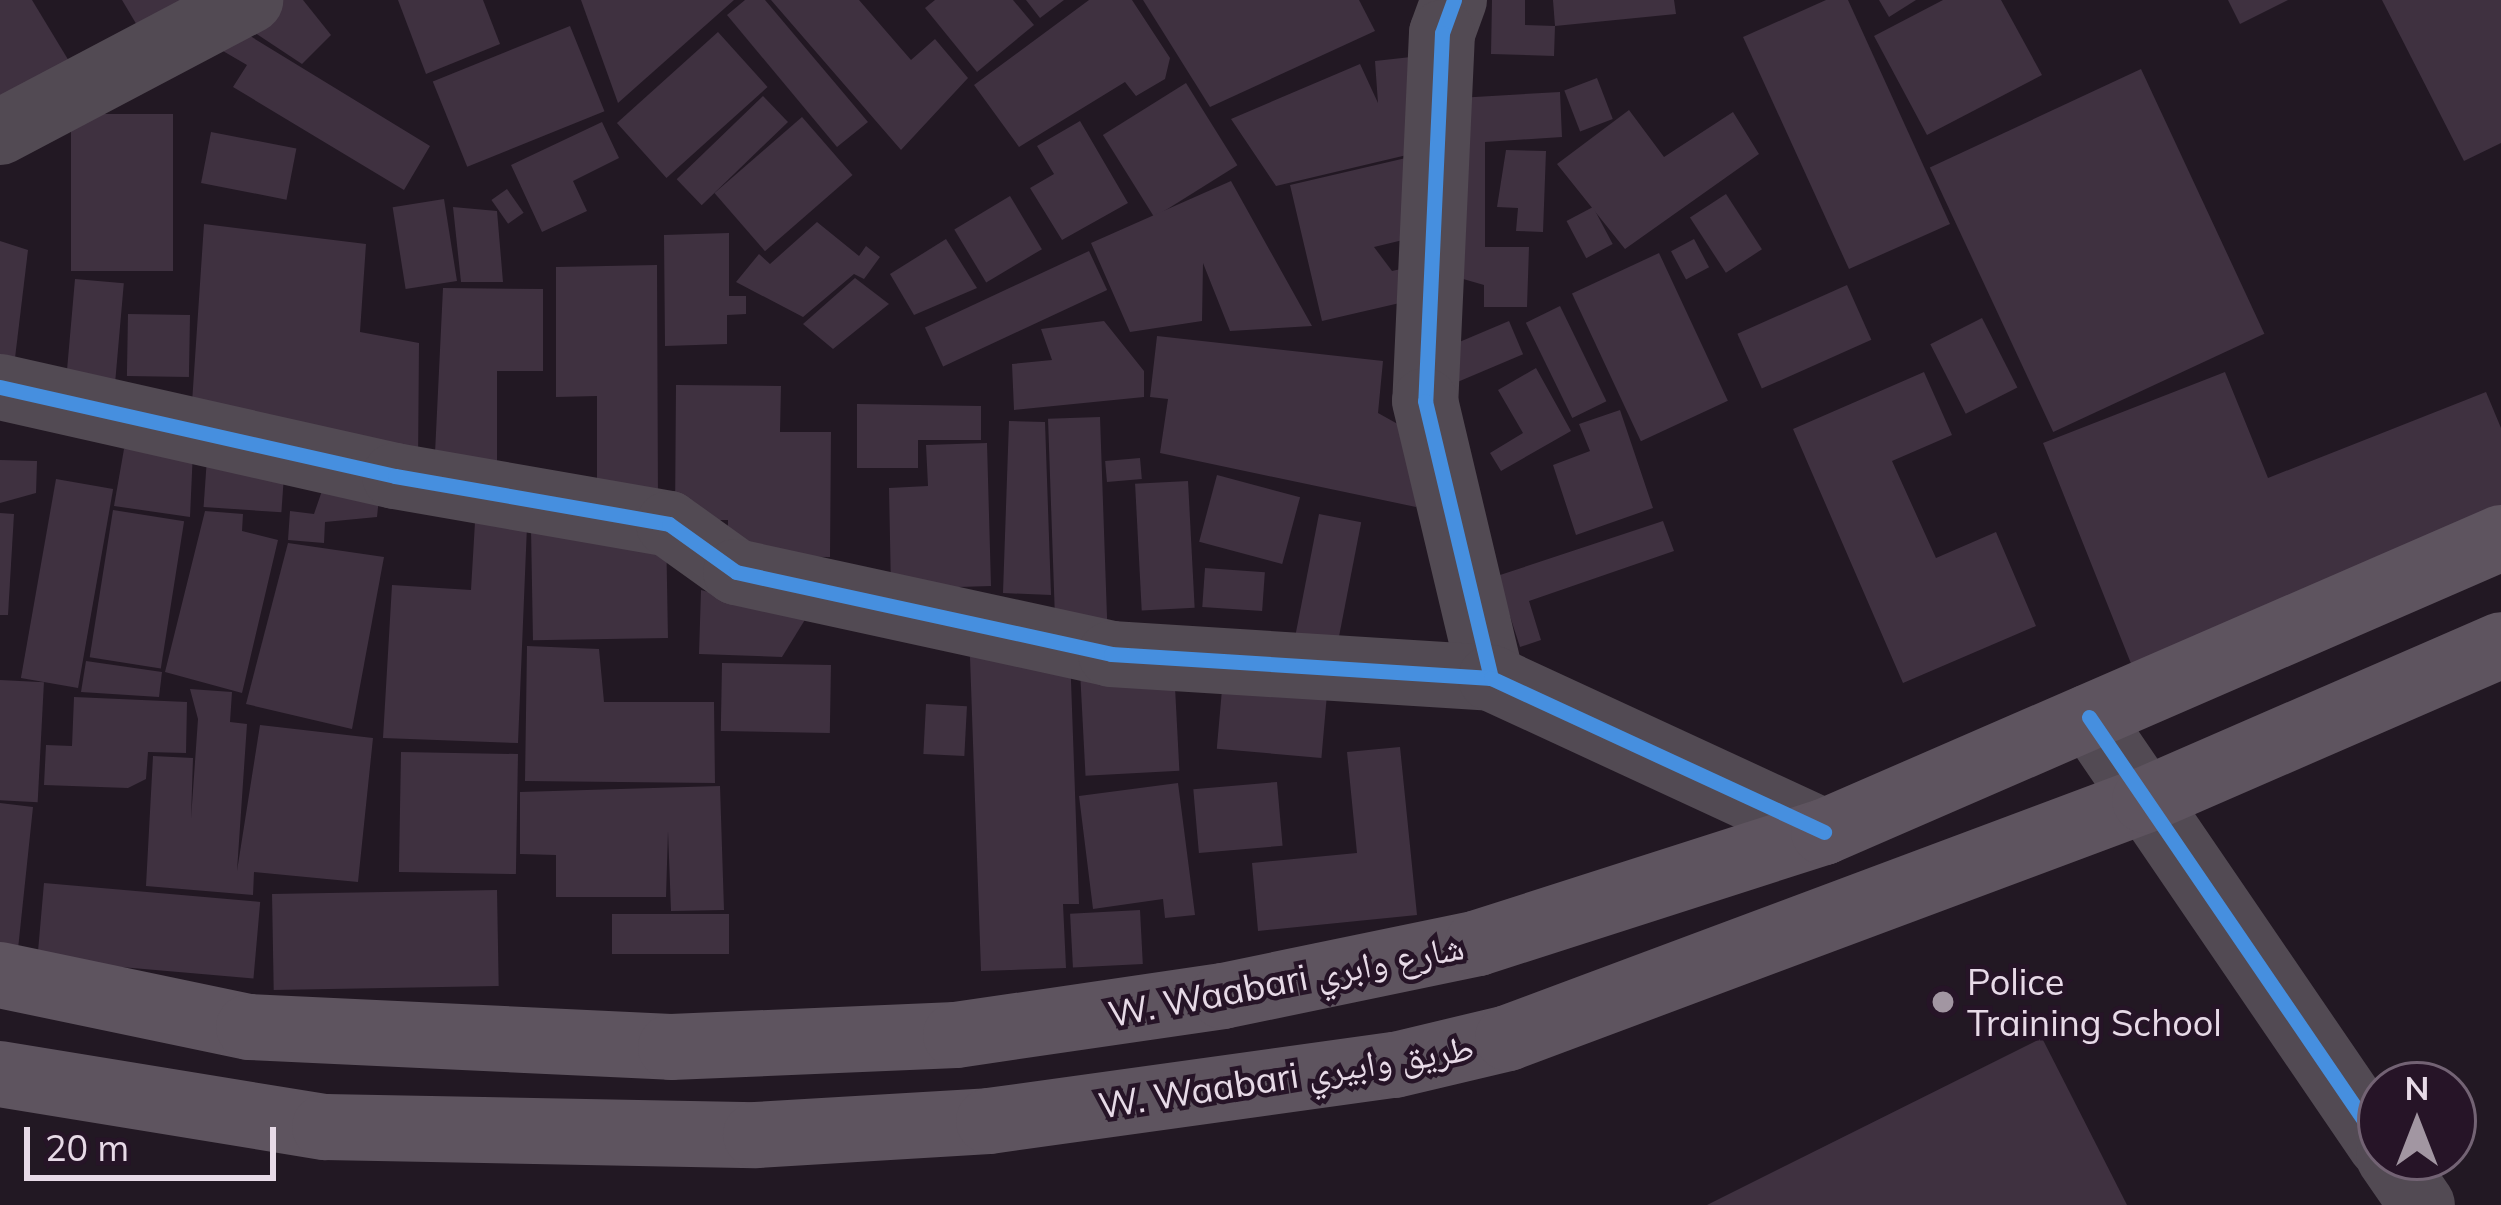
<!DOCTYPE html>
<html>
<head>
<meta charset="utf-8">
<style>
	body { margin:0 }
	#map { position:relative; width:2501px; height:1205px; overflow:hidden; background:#221823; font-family:Mulish,"Noto Naskh Arabic",sans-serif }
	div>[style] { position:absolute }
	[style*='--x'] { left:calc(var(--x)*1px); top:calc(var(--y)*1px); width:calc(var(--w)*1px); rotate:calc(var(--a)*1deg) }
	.building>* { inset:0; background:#3f3140; transform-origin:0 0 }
	.street>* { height:66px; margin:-33px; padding:0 33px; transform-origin:33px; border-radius:33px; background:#524a53 }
	.secondary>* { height:66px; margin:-33px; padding:0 33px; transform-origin:33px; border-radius:33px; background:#5e545f }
	.cycleway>* { height:15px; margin:-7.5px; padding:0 7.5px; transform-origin:7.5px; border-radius:7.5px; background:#468fdf }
	.dots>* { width:33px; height:33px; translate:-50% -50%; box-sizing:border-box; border:6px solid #261427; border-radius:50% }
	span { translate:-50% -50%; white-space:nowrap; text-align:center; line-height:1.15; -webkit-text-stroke:9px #261427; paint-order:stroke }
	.street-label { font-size:36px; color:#e7dae7 }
	.poi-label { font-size:36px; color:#e7dae7 }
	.left { translate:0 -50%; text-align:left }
	.north { position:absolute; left:2357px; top:1061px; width:120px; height:120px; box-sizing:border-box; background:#261427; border:3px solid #736374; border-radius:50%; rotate:0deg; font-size:33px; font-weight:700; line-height:48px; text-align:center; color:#e7dae7 }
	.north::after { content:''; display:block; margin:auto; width:42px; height:54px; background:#a296a2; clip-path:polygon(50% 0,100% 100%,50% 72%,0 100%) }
	.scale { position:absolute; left:24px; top:1127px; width:252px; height:54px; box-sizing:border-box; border:6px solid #e7dae7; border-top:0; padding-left:15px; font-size:36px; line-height:42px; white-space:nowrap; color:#e7dae7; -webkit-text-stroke:9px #261427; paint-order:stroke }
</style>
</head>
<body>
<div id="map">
	<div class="building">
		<div style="clip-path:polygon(0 0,32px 0,78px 76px,0 119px)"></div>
		<div style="clip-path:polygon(122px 0,194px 0,141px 32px)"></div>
		<div style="clip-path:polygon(272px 0,303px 0,331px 35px,302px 64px,237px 21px)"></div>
		<div style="clip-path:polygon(398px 0,483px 0,500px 44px,426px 74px)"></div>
		<div style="clip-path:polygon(581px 0,734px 0,618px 103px)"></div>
		<div style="clip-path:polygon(745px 0,765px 0,868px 122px,837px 147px,727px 15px)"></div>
		<div style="clip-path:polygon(771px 0,859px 0,911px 60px,935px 39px,968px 78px,901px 150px)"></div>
		<div style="clip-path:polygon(935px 0,1013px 0,1034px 25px,977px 72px,925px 8px)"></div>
		<div style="clip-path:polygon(1026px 0,1064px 0,1040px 18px)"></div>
		<div style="clip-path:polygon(1089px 0,1132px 0,1170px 58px,1165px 79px,1136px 96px,1125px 82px,1019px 147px,974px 85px)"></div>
		<div style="clip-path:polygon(1143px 0,1359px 0,1375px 31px,1210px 107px)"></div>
		<div style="clip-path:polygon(1492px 0,1525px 0,1525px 25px,1555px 26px,1554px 56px,1491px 54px)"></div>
		<div style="clip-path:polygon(1553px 0,1674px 0,1676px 14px,1555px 26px)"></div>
		<div style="clip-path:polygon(1826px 0,1848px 0,1950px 224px,1849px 269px,1743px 37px)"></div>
		<div style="clip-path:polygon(1879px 0,1916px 0,1889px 17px)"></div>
		<div style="clip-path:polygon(1943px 0,2001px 0,2042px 75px,1927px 135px,1874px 36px)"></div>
		<div style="clip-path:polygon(2228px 0,2288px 0,2240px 24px)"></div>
		<div style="clip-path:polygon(2382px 0,2501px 0,2501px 143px,2464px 161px)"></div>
		<div style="left:570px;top:26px;width:92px;height:148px;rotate:68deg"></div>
		<div style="clip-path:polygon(237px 28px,430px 146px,404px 190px,233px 87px,247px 65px,223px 51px)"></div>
		<div style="left:718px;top:32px;width:74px;height:136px;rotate:48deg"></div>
		<div style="clip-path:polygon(1438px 54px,1428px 150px,1276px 186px,1231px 119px,1360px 64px,1378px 103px,1375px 61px)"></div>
		<div style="left:2141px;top:69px;width:292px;height:233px;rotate:65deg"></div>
		<div style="left:1597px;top:78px;width:44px;height:35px;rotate:69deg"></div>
		<div style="left:1186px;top:83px;width:97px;height:98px;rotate:58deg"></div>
		<div style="clip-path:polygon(1560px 92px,1562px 137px,1485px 142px,1485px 247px,1529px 247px,1527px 307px,1484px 307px,1484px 285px,1439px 272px,1441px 99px)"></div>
		<div style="left:763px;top:96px;width:36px;height:120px;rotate:46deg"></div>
		<div style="clip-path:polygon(1629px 110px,1664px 157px,1733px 112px,1759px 154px,1625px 249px,1557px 164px)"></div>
		<div style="left:71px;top:114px;width:102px;height:157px"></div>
		<div style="left:802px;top:117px;width:77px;height:116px;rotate:49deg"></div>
		<div style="clip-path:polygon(1080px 121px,1128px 203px,1062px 240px,1030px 188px,1054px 174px,1037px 146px)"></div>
		<div style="clip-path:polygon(602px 122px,619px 158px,573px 181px,587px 211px,542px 232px,511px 165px)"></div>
		<div style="left:211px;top:132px;width:87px;height:52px;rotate:11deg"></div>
		<div style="clip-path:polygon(1506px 150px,1546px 151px,1543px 232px,1516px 231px,1518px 208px,1497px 207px)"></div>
		<div style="clip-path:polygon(1423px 154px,1403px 240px,1374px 247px,1392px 271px,1410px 267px,1417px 299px,1322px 321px,1290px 185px)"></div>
		<div style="clip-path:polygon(1231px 181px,1312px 326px,1230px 331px,1203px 263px,1202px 321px,1130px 332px,1091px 243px)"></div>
		<div style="left:507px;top:189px;width:29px;height:19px;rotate:55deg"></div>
		<div style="left:1726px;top:194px;width:66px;height:43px;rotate:57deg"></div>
		<div style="left:1010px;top:196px;width:62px;height:65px;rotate:59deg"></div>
		<div style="left:444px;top:199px;width:83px;height:52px;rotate:81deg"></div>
		<div style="clip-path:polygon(453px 207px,497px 211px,503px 282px,461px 282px)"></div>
		<div style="left:1593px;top:207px;width:42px;height:30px;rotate:62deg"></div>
		<div style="clip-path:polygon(817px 222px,859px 256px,866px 246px,880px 257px,864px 279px,854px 274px,803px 317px,736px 282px,759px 254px,770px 264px)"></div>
		<div style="clip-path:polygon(204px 224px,366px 244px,360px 332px,419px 343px,418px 465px,191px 418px)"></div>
		<div style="clip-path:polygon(729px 233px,729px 296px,746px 296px,746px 314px,727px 315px,727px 344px,665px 346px,664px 235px)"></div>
		<div style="clip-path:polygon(946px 239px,977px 288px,914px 315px,890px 274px)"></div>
		<div style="left:1694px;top:239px;width:32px;height:26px;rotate:62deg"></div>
		<div style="clip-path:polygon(0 241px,28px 250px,15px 358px,0 357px)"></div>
		<div style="left:1089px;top:251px;width:43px;height:181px;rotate:65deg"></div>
		<div style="left:1659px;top:253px;width:163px;height:96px;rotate:65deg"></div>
		<div style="clip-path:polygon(657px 265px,658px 506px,597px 506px,597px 396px,556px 397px,556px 267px)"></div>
		<div style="clip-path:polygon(855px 278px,889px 304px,833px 349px,803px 324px)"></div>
		<div style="left:75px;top:279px;width:49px;height:113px;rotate:5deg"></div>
		<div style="left:1847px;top:285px;width:60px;height:120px;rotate:66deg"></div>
		<div style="clip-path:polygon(443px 288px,543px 289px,543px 371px,497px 371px,497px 472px,434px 474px)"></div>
		<div style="left:1560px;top:306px;width:106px;height:38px;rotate:64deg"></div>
		<div style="left:128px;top:314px;width:62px;height:62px;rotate:1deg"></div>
		<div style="left:1982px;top:318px;width:78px;height:58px;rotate:63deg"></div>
		<div style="clip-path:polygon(1104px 321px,1144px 371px,1144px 397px,1014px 410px,1012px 364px,1052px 360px,1041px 329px)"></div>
		<div style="left:1509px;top:321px;width:36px;height:70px;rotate:67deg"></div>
		<div style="clip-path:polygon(1157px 336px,1383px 361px,1378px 413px,1430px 442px,1416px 507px,1160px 453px,1168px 399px,1150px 397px)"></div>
		<div style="clip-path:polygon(1536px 368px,1571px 431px,1501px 471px,1490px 453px,1523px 433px,1498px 390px)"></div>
		<div style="clip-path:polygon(1924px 372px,1952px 435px,1892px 461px,1936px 558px,1996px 532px,2036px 626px,1903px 683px,1793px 429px)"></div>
		<div style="clip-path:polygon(2225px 372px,2268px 478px,2486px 392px,2501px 428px,2501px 526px,2134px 671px,2043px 443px)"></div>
		<div style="clip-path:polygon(676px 385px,781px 386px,780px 432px,831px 432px,830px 557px,727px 556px,728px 520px,675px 520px)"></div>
		<div style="clip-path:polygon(857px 404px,981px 406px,981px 440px,918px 440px,918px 468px,857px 468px)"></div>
		<div style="clip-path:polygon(1620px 410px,1653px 508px,1576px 535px,1553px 465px,1590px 451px,1579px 424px)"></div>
		<div style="left:1100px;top:417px;width:216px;height:52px;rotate:88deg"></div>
		<div style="clip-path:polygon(1009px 421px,1045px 422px,1051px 595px,1003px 593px)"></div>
		<div style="clip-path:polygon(987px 443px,991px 586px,891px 589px,889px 488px,928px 486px,926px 445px)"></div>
		<div style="clip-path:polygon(124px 449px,193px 450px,190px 517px,114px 506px)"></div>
		<div style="left:207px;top:458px;width:78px;height:49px;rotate:4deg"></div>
		<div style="left:1140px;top:458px;width:21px;height:35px;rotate:85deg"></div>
		<div style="clip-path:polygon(0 460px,37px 461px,36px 493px,0 503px)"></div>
		<div style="left:1217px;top:475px;width:86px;height:69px;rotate:15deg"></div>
		<div style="left:56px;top:479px;width:58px;height:202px;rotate:10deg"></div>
		<div style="left:1188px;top:481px;width:127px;height:53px;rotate:87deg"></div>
		<div style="clip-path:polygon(325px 482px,380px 488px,377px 517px,325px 522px,324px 543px,288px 540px,290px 511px,314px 514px)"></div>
		<div style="left:113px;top:510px;width:72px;height:149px;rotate:9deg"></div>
		<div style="clip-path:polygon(205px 511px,243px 514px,242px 531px,278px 540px,242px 693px,165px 672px)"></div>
		<div style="clip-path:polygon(0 513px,14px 514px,8px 615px,0 615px)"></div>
		<div style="left:1319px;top:514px;width:43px;height:123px;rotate:11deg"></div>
		<div style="clip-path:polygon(1663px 521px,1674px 551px,1529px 601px,1541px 640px,1520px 647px,1497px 576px)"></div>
		<div style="clip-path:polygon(475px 522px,527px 526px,518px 743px,383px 738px,392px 585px,471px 590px)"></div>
		<div style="left:666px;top:526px;width:112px;height:135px;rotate:89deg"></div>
		<div style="clip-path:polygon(288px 543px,384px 557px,352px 729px,246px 704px)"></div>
		<div style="left:1205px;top:568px;width:60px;height:39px;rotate:4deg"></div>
		<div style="clip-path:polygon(701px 590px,806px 618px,782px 657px,699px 654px)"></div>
		<div style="clip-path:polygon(527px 646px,599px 649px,604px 702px,714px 702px,715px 783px,525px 781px)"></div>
		<div style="clip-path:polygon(1070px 653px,1079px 904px,1063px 904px,1066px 968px,981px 971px,970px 657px)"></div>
		<div style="clip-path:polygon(86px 661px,162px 672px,159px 697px,81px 692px)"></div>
		<div style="left:722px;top:663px;width:109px;height:68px;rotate:1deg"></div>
		<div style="left:1174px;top:668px;width:103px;height:94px;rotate:87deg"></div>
		<div style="left:1223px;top:678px;width:105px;height:71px;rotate:5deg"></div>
		<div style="left:0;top:680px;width:44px;height:120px;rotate:3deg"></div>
		<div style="clip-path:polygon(190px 689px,232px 692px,230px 722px,247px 724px,237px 871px,260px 725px,373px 738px,358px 882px,254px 872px,253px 895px,146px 886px,153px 756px,193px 758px,191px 819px,198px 719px)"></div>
		<div style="clip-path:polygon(74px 697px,187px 702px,186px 753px,148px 752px,146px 779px,128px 788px,44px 785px,46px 745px,72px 746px)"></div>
		<div style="left:926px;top:704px;width:41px;height:50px;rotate:3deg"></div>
		<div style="clip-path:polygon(1400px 747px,1417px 915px,1258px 931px,1252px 863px,1357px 853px,1347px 752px)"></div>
		<div style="left:401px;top:752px;width:117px;height:120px;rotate:1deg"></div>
		<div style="left:1277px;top:782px;width:64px;height:84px;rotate:85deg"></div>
		<div style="clip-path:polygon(1178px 783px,1195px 915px,1165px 918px,1163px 899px,1093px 909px,1079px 796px)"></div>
		<div style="clip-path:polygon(720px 786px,724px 910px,671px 911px,668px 831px,666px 897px,556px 897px,556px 855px,520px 854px,520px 792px)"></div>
		<div style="clip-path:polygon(0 803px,33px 807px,18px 949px,0 947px)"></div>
		<div style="left:44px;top:883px;width:217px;height:77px;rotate:5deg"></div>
		<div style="left:497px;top:890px;width:96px;height:225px;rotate:89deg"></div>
		<div style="left:1140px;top:910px;width:54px;height:70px;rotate:87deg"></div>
		<div style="left:612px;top:914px;width:117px;height:40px"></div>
		<div style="clip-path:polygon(2042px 1038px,2127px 1205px,1707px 1205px)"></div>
	</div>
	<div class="street">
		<div style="--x:1454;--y:0;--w:35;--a:110"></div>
		<div style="--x:1442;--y:33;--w:368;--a:92.6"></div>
		<div style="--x:1425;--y:401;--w:285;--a:76.6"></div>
		<div style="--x:0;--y:132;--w:283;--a:-27.8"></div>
		<div style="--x:0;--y:387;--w:405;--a:12.7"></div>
		<div style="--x:395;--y:476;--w:278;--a:9.9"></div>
		<div style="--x:669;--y:524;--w:82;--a:35.6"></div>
		<div style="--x:736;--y:572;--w:384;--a:12.3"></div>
		<div style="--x:1111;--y:654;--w:381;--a:3.6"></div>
		<div style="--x:1491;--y:678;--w:367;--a:24.8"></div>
		<div style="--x:2089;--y:717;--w:518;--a:55.7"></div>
		<div style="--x:2389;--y:1157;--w:58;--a:55.5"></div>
	</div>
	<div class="secondary">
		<div style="--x:0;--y:975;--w:254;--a:11.8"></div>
		<div style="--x:249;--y:1027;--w:422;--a:2.7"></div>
		<div style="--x:671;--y:1047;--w:285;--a:-2.4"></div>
		<div style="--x:956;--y:1035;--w:270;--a:-8.3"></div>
		<div style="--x:1223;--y:996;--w:260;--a:-11.7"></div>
		<div style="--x:1478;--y:943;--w:363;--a:-17.8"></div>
		<div style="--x:1824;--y:832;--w:738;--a:-23.47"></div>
		<div style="--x:0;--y:1074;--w:329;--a:9.3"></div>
		<div style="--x:325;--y:1127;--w:431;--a:1.1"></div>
		<div style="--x:756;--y:1135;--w:233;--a:-3.4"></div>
		<div style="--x:989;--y:1121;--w:410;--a:-7.9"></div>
		<div style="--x:1395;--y:1065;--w:116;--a:-13.4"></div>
		<div style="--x:1508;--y:1038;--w:680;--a:-20.49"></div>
		<div style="--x:2145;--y:800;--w:388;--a:-23.5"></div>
	</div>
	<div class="cycleway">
		<div style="--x:1454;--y:0;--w:35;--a:110"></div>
		<div style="--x:1442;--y:33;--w:368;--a:92.6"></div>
		<div style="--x:1425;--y:401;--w:285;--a:76.6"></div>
		<div style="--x:0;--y:387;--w:405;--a:12.7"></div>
		<div style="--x:395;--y:476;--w:278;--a:9.9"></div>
		<div style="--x:669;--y:524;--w:82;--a:35.6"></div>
		<div style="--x:736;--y:572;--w:384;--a:12.3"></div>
		<div style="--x:1111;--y:654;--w:381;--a:3.6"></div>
		<div style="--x:1491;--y:678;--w:367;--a:24.8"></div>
		<div style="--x:2089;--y:717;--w:518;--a:55.7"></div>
	</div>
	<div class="dots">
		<div style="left:1943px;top:1002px;background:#a296a2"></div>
	</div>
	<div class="street-label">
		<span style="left:1286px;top:980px;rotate:-11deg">W. Waabari شارع وابري</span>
		<span style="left:1286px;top:1076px;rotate:-9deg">W. Waabari طريق وابيري</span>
	</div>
	<div class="poi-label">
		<span class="left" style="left:1967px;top:1002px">Police<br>Training School</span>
	</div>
	<div class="north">N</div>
	<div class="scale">20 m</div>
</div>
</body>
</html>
